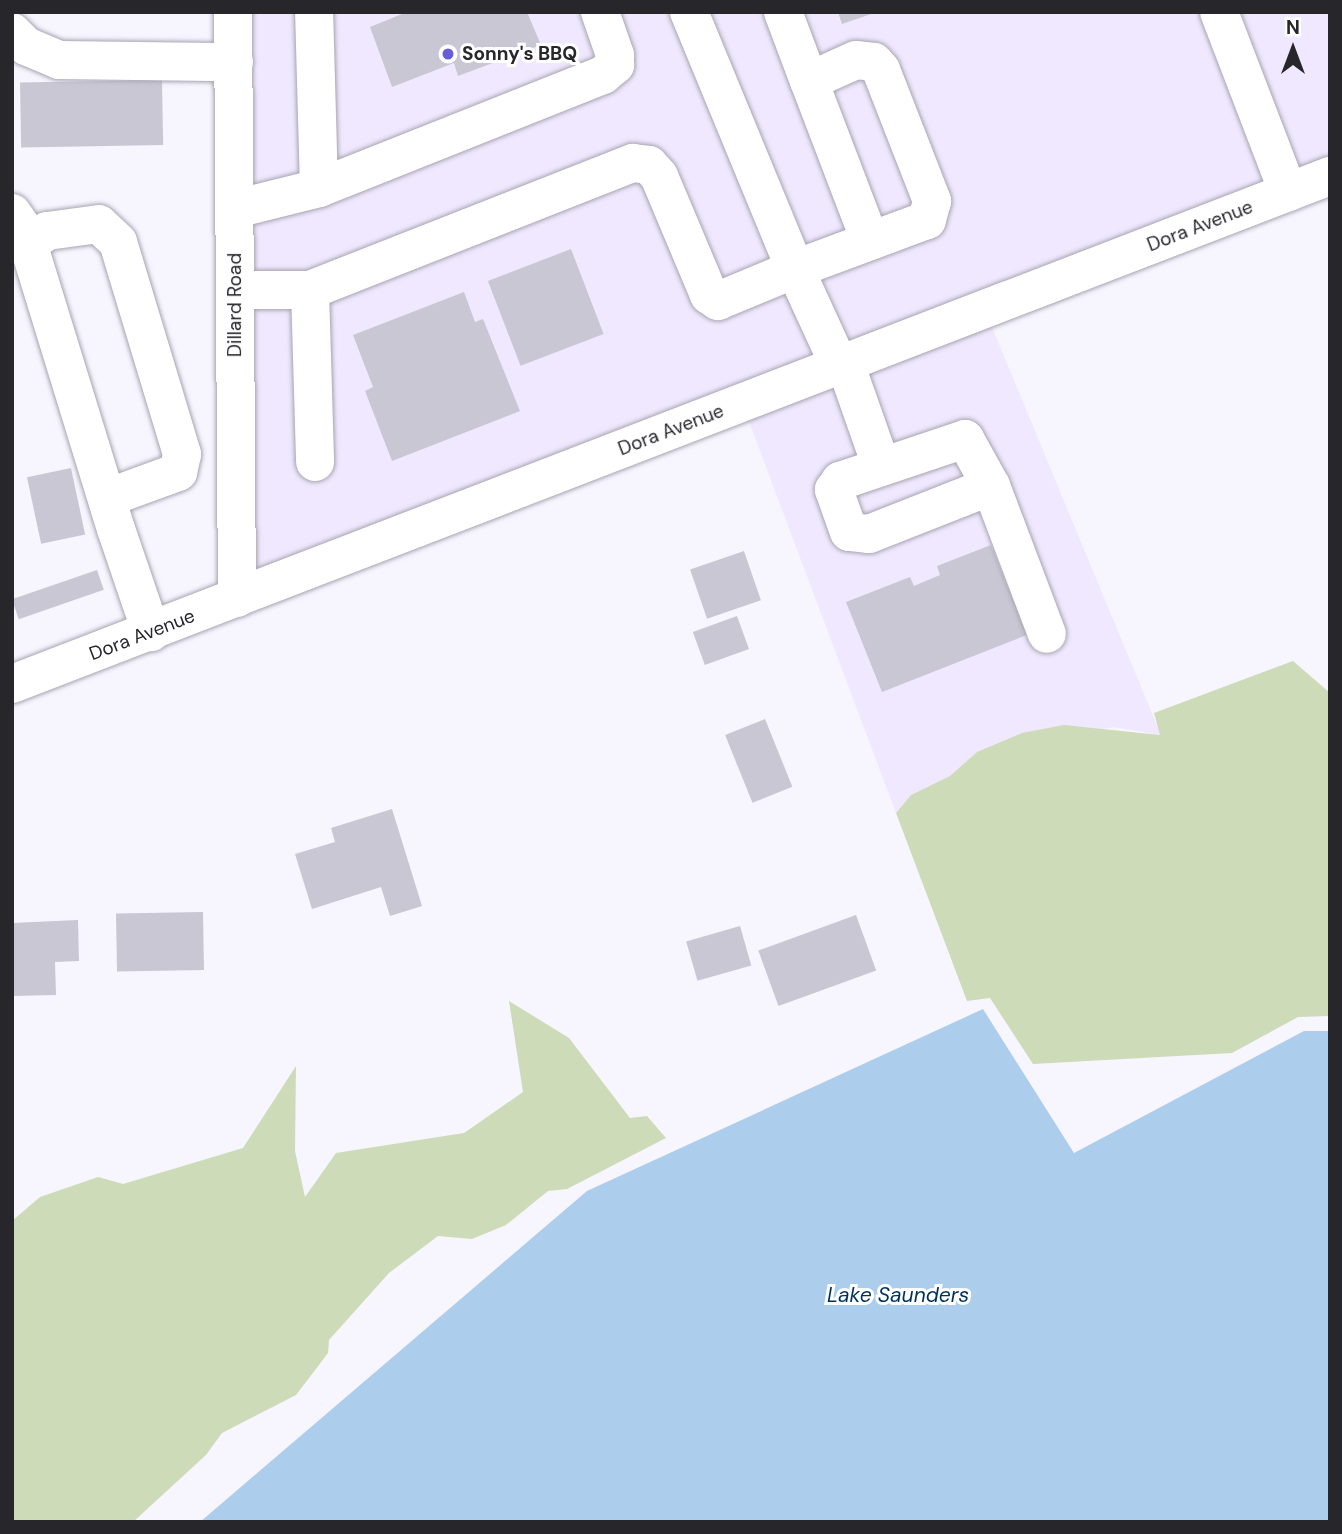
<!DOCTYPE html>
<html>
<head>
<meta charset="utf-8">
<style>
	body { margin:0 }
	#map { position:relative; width:1342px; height:1534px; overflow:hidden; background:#f7f5fe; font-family:"DM Sans",sans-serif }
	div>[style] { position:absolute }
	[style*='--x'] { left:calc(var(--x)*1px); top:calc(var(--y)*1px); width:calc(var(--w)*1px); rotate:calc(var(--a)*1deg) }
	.commercial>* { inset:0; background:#f0e8fe }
	.green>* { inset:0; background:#cedbb9 }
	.water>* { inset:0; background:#adcded }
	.building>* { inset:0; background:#c9c7d4; transform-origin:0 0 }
	.roads { filter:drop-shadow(0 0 2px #a7a4b1) drop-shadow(0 0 2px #a7a4b1) }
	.minor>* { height:38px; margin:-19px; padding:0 19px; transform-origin:19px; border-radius:19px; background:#fff }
	.dots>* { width:19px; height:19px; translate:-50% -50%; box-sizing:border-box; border:4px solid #fff; border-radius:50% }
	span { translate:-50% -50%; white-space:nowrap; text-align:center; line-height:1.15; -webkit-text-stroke:6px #fff; paint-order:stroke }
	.poi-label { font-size:19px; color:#27262b; font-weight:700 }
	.left { translate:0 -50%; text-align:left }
	.street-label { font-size:19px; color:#27262b }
	.water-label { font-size:21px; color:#003158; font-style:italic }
	.frame { position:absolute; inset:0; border:14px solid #27262b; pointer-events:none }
	.north { position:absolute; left:1258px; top:14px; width:70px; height:70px; -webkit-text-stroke:5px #fff; paint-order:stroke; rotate:0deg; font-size:19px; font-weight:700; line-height:28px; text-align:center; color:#27262b }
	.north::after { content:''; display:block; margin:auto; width:24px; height:32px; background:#27262b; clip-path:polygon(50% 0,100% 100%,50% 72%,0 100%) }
</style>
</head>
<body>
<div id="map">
	<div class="commercial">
		<div style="clip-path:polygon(252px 12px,1330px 12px,1330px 158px,253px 574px)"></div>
		<div style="clip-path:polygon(991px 325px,1161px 735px,1114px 727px,977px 752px,951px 776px,911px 795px,896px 813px,748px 419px)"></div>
	</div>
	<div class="green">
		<div style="clip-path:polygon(1293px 661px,1330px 693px,1330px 1016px,1298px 1017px,1232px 1053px,1033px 1064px,990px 998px,967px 1001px,896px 813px,911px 795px,950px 776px,977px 752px,1022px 733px,1064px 725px,1160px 735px,1154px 713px)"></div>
		<div style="clip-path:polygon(509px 1001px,569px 1038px,630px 1118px,647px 1116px,666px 1138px,567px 1189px,548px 1191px,506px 1225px,472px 1239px,438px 1236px,389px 1273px,329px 1340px,328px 1353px,296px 1395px,222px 1433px,206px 1455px,133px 1522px,12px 1522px,12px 1221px,40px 1197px,98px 1177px,123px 1184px,243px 1148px,296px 1066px,295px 1151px,305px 1197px,336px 1153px,464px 1133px,523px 1092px)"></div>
	</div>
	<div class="water">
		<div style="clip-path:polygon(983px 1009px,1074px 1153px,1304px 1031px,1330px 1031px,1330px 1522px,200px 1522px,587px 1191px)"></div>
	</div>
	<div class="building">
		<div style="clip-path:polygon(407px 12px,527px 12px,541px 45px,458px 76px,454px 63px,392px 87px,370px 27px)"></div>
		<div style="clip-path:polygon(838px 12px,874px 12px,874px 13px,842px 24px)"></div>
		<div style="left:162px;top:80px;width:65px;height:142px;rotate:89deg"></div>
		<div style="left:571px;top:249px;width:91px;height:89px;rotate:69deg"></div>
		<div style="clip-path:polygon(464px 292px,475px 322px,483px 319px,520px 411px,392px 461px,365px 391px,373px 387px,353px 335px)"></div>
		<div style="left:71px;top:468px;width:68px;height:45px;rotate:78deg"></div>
		<div style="clip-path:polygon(991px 545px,1027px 635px,882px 692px,846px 602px,910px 577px,914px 586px,940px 575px,937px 566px)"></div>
		<div style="left:744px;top:551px;width:52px;height:57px;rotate:71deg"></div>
		<div style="left:97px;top:570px;width:21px;height:90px;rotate:71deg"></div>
		<div style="left:737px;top:616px;width:35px;height:47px;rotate:70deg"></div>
		<div style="left:765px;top:719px;width:73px;height:43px;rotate:68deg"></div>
		<div style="clip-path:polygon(392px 809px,422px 906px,390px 916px,381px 887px,312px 909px,295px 854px,335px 842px,331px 828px)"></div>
		<div style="left:203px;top:912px;width:58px;height:87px;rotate:89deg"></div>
		<div style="left:856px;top:915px;width:59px;height:104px;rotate:70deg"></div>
		<div style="clip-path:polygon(78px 920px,79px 961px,55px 962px,56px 995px,12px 996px,12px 923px)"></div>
		<div style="left:740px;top:926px;width:41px;height:56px;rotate:74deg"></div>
	</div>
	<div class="roads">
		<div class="minor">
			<div style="--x:233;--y:12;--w:586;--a:89.61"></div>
			<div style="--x:783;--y:12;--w:74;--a:69.4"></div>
			<div style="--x:809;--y:81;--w:51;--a:-24.1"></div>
			<div style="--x:856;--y:60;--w:18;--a:6"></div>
			<div style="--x:874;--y:62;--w:11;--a:49"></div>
			<div style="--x:881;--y:70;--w:141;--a:68.7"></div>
			<div style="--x:932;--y:201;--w:20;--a:105"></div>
			<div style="--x:927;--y:220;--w:141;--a:159.6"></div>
			<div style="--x:795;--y:269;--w:106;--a:65.4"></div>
			<div style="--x:1219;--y:12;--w:193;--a:69"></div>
			<div style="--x:12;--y:32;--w:20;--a:45"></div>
			<div style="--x:26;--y:46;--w:36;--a:23"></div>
			<div style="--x:59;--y:60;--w:175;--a:0.7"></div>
			<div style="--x:809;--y:81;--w:171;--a:69.1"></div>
			<div style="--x:319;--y:188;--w:306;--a:-21.7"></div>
			<div style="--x:603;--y:75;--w:16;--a:-40"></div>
			<div style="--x:615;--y:65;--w:10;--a:-90"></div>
			<div style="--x:615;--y:55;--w:46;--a:-109.2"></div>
			<div style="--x:235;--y:209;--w:87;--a:-14"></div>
			<div style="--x:319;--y:188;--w:176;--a:-91.6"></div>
			<div style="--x:12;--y:213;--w:35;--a:55"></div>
			<div style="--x:235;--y:290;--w:75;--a:0"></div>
			<div style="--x:310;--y:290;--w:172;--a:88.3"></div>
			<div style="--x:310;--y:290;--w:347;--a:-21.5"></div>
			<div style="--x:633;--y:163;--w:16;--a:7"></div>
			<div style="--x:649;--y:165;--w:15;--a:48"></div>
			<div style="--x:659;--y:176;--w:129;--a:67.2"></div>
			<div style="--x:709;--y:295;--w:11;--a:34"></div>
			<div style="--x:718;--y:301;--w:83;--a:-22.6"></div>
			<div style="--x:795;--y:269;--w:278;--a:-112.4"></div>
			<div style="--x:845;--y:363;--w:108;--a:70.6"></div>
			<div style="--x:965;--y:439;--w:54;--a:61"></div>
			<div style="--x:991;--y:486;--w:131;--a:158.5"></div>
			<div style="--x:869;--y:534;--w:20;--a:-174"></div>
			<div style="--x:849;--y:532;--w:45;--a:-109.7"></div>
			<div style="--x:834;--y:490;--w:11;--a:-56"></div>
			<div style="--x:840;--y:481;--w:132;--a:-18.6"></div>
			<div style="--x:991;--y:486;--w:158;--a:69.3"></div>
			<div style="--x:107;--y:498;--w:76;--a:-20.1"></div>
			<div style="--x:178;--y:472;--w:18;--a:-77"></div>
			<div style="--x:182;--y:454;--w:221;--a:-106.8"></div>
			<div style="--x:118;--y:242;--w:26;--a:-137"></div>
			<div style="--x:99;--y:224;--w:52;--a:172.3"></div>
			<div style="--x:47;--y:231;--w:19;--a:144"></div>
			<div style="--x:32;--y:242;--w:11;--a:95"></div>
			<div style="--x:31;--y:253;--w:289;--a:72.9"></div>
			<div style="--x:116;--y:529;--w:109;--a:71.2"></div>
			<div style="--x:12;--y:684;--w:1413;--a:-21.08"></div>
		</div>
	</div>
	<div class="dots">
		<div style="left:448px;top:54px;background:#675ed7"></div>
	</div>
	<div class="poi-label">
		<span class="left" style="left:462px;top:54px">Sonny's BBQ</span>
	</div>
	<div class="street-label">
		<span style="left:1200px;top:226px;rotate:-21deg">Dora Avenue</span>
		<span style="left:235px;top:305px;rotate:-90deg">Dillard Road</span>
		<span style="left:671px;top:430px;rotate:-21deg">Dora Avenue</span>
		<span style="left:142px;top:635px;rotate:-21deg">Dora Avenue</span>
	</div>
	<div class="water-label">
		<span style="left:898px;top:1295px">Lake Saunders</span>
	</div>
	<div class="frame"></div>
	<div class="north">N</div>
</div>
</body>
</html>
